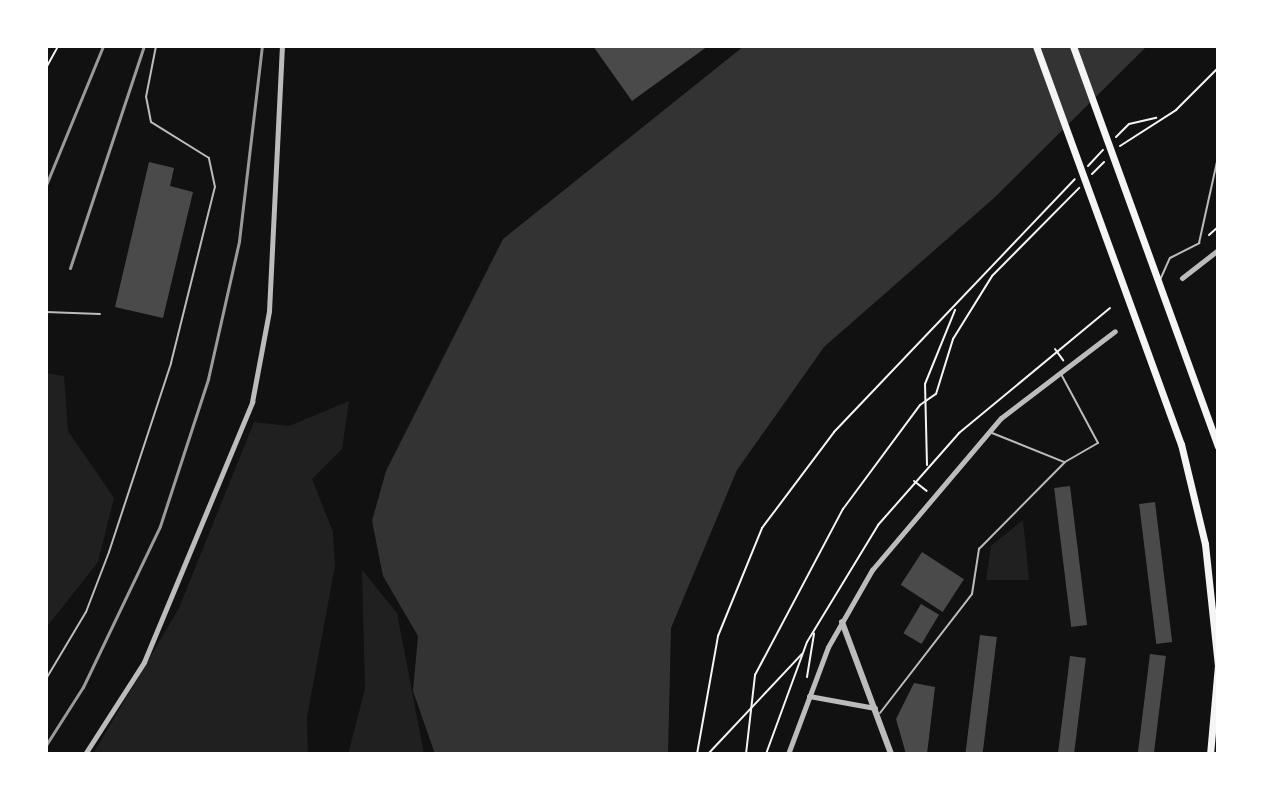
<!DOCTYPE html>
<html>
<head>
<meta charset="utf-8">
<style>
	body { margin:0 }
	#map { position:relative; width:1264px; height:800px; overflow:hidden; background:#111; font-family:Karla,sans-serif }
	div>[style] { position:absolute }
	[style*='--x'] { left:calc(var(--x)*1px); top:calc(var(--y)*1px); width:calc(var(--w)*1px); rotate:calc(var(--a)*1deg) }
	.green>* { inset:0; background:#202020 }
	.water>* { inset:0; background:#333 }
	.building>* { inset:0; background:#4a4a4a; transform-origin:0 0 }
	.path>* { height:2px; margin:-1px; padding:0 1px; transform-origin:1px; border-radius:1px; background:#f5f5f5 }
	.service>* { height:2px; margin:-1px; padding:0 1px; transform-origin:1px; border-radius:1px; background:#bcbcbc }
	.minor>* { height:5px; margin:-2.5px; padding:0 2.5px; transform-origin:2.5px; border-radius:2.5px; background:#bcbcbc }
	.tertiary>* { height:6px; margin:-3px; padding:0 3px; transform-origin:3px; border-radius:3px; background:#bcbcbc }
	.primary>* { height:7px; margin:-3.5px; padding:0 3.5px; transform-origin:3.5px; border-radius:3.5px; background:#f5f5f5 }
	.rail>* { height:3px; margin:-1.5px; padding:0 1.5px; transform-origin:1.5px; border-radius:1.5px; background:#9a9a9a }
	span { translate:-50% -50%; white-space:nowrap; text-align:center; line-height:1.15; -webkit-text-stroke:6px #fff; paint-order:stroke }
	.frame { position:absolute; inset:0; border:48px solid #fff; pointer-events:none }
</style>
</head>
<body>
<div id="map">
	<div class="green">
		<div style="clip-path:polygon(46px 373px,64px 376px,68px 431px,114px 498px,98px 562px,46px 628px)"></div>
		<div style="clip-path:polygon(349px 401px,342px 449px,312px 479px,333px 532px,335px 566px,307px 717px,308px 754px,93px 754px,179px 608px,254px 422px,289px 426px)"></div>
		<div style="clip-path:polygon(1023px 520px,1029px 580px,986px 580px,991px 546px)"></div>
		<div style="clip-path:polygon(362px 570px,397px 613px,424px 754px,348px 754px,365px 689px)"></div>
	</div>
	<div class="water">
		<div style="clip-path:polygon(744px 46px,1147px 46px,994px 198px,824px 347px,737px 470px,671px 628px,668px 754px,435px 754px,413px 691px,418px 636px,383px 576px,372px 521px,386px 471px,503px 239px)"></div>
	</div>
	<div class="building">
		<div style="clip-path:polygon(593px 46px,708px 46px,632px 101px)"></div>
		<div style="clip-path:polygon(149px 162px,174px 168px,170px 186px,193px 192px,163px 318px,115px 307px)"></div>
		<div style="left:1070px;top:486px;width:140px;height:16px;rotate:83deg"></div>
		<div style="left:1155px;top:502px;width:141px;height:16px;rotate:83deg"></div>
		<div style="left:922px;top:552px;width:50px;height:39px;rotate:33deg"></div>
		<div style="left:921px;top:604px;width:21px;height:34px;rotate:31deg"></div>
		<div style="left:980px;top:635px;width:17px;height:120px;rotate:7deg"></div>
		<div style="left:1150px;top:654px;width:16px;height:101px;rotate:7deg"></div>
		<div style="left:1070px;top:656px;width:16px;height:99px;rotate:7deg"></div>
		<div style="clip-path:polygon(914px 683px,935px 687px,927px 754px,906px 754px,896px 719px)"></div>
	</div>
	<div class="path">
		<div style="--x:46;--y:68;--w:25;--a:-61"></div>
		<div style="--x:1116;--y:137;--w:18;--a:-45"></div>
		<div style="--x:1129;--y:124;--w:28;--a:-13"></div>
		<div style="--x:1120;--y:146;--w:67;--a:-32.7"></div>
		<div style="--x:1176;--y:110;--w:59;--a:-45"></div>
		<div style="--x:1088;--y:166;--w:22;--a:-47"></div>
		<div style="--x:1092;--y:174;--w:17;--a:-45"></div>
		<div style="--x:1209;--y:235;--w:12;--a:-42"></div>
		<div style="--x:1055;--y:349;--w:14;--a:54"></div>
		<div style="--x:927;--y:465;--w:81;--a:-91.4"></div>
		<div style="--x:925;--y:384;--w:80;--a:-67.9"></div>
		<div style="--x:914;--y:481;--w:16;--a:38"></div>
		<div style="--x:807;--y:677;--w:44;--a:-80.8"></div>
		<div style="--x:697;--y:754;--w:120;--a:-79.9"></div>
		<div style="--x:718;--y:636;--w:117;--a:-67.8"></div>
		<div style="--x:762;--y:528;--w:120;--a:-53.1"></div>
		<div style="--x:834;--y:432;--w:349;--a:-46.4"></div>
		<div style="--x:708;--y:754;--w:137;--a:-46.8"></div>
		<div style="--x:746;--y:754;--w:80;--a:-83.5"></div>
		<div style="--x:755;--y:675;--w:188;--a:-62.1"></div>
		<div style="--x:843;--y:509;--w:129;--a:-53.5"></div>
		<div style="--x:920;--y:405;--w:19;--a:-35"></div>
		<div style="--x:936;--y:394;--w:58;--a:-72.8"></div>
		<div style="--x:953;--y:339;--w:74;--a:-58.2"></div>
		<div style="--x:992;--y:276;--w:124;--a:-45.3"></div>
		<div style="--x:766;--y:754;--w:119;--a:-69.9"></div>
		<div style="--x:807;--y:642;--w:137;--a:-58.7"></div>
		<div style="--x:878;--y:525;--w:123;--a:-48.6"></div>
		<div style="--x:959;--y:433;--w:196;--a:-39.6"></div>
	</div>
	<div class="service">
		<div style="--x:1160;--y:280;--w:24;--a:-66"></div>
		<div style="--x:1170;--y:258;--w:33;--a:-27"></div>
		<div style="--x:1199;--y:243;--w:88;--a:-77.5"></div>
		<div style="--x:46;--y:312;--w:54;--a:2.1"></div>
		<div style="--x:992;--y:433;--w:78;--a:21.9"></div>
		<div style="--x:46;--y:679;--w:78;--a:-59.2"></div>
		<div style="--x:86;--y:612;--w:64;--a:-69"></div>
		<div style="--x:109;--y:552;--w:199;--a:-71.8"></div>
		<div style="--x:171;--y:363;--w:181;--a:-76"></div>
		<div style="--x:215;--y:187;--w:30;--a:-102"></div>
		<div style="--x:209;--y:158;--w:68;--a:-148.2"></div>
		<div style="--x:151;--y:122;--w:25;--a:-101"></div>
		<div style="--x:146;--y:97;--w:52;--a:-78.9"></div>
		<div style="--x:880;--y:713;--w:150;--a:-52.3"></div>
		<div style="--x:972;--y:594;--w:46;--a:-81.2"></div>
		<div style="--x:979;--y:549;--w:122;--a:-45.3"></div>
		<div style="--x:1065;--y:462;--w:38;--a:-30"></div>
		<div style="--x:1098;--y:443;--w:78;--a:-118.2"></div>
	</div>
	<div class="minor">
		<div style="--x:1182;--y:278;--w:46;--a:-37.9"></div>
		<div style="--x:809;--y:696;--w:67;--a:10.3"></div>
		<div style="--x:85;--y:754;--w:109;--a:-57.3"></div>
		<div style="--x:144;--y:662;--w:282;--a:-67.4"></div>
		<div style="--x:252;--y:402;--w:93;--a:-79.4"></div>
		<div style="--x:269;--y:311;--w:265;--a:-87.2"></div>
		<div style="--x:788;--y:754;--w:114;--a:-69.5"></div>
		<div style="--x:828;--y:647;--w:89;--a:-60.3"></div>
		<div style="--x:872;--y:570;--w:199;--a:-49.7"></div>
		<div style="--x:1001;--y:418;--w:143;--a:-37.3"></div>
	</div>
	<div class="tertiary">
		<div style="--x:842;--y:622;--w:141;--a:69.6"></div>
	</div>
	<div class="primary">
		<div style="--x:1036;--y:46;--w:424;--a:70"></div>
		<div style="--x:1181;--y:444;--w:103;--a:76.5"></div>
		<div style="--x:1205;--y:544;--w:122;--a:83.9"></div>
		<div style="--x:1218;--y:665;--w:89;--a:95.1"></div>
		<div style="--x:1073;--y:46;--w:426;--a:70.1"></div>
	</div>
	<div class="rail">
		<div style="--x:46;--y:185;--w:150;--a:-67.7"></div>
		<div style="--x:70;--y:268;--w:234;--a:-71.6"></div>
		<div style="--x:46;--y:745;--w:69;--a:-57.5"></div>
		<div style="--x:83;--y:687;--w:178;--a:-64.4"></div>
		<div style="--x:160;--y:526;--w:155;--a:-71.9"></div>
		<div style="--x:208;--y:379;--w:141;--a:-77.3"></div>
		<div style="--x:239;--y:241;--w:196;--a:-83.3"></div>
	</div>
	<div class="frame"></div>
</div>
</body>
</html>
